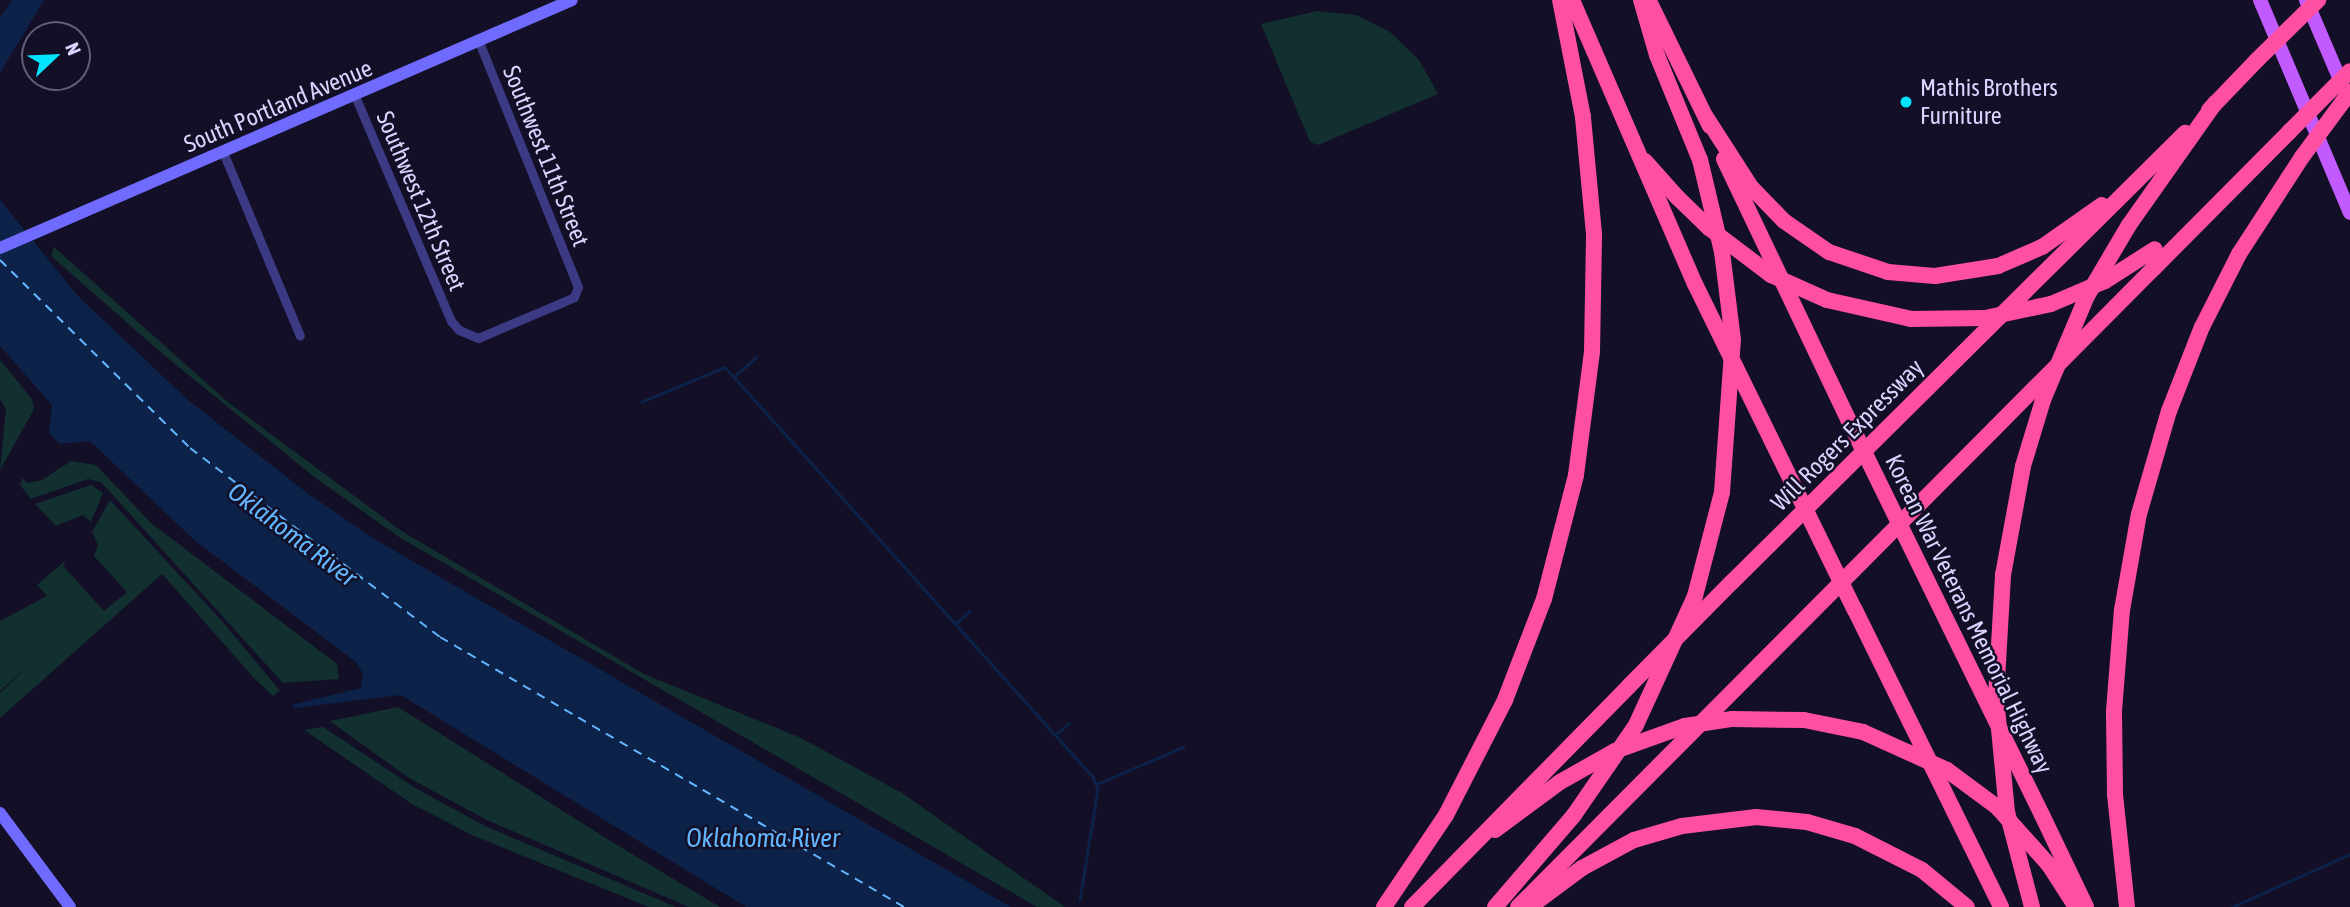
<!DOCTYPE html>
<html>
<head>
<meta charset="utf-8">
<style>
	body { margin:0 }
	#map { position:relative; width:2350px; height:907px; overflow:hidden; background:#130f26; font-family:"Asap Condensed",sans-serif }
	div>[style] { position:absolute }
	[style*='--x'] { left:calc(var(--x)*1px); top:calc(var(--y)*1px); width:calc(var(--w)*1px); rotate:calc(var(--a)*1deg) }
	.green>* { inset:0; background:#12302f }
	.water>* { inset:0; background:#0c2248 }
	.stream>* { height:2.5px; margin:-1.25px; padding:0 1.25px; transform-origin:1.25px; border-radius:1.25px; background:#0c2248 }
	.ferry>* { height:2px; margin-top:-1px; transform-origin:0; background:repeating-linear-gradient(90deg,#62b6ff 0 9px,transparent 0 16px) }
	.street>* { height:9px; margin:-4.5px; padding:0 4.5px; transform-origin:4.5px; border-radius:4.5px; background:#3d3a85 }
	.secondary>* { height:12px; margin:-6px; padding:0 6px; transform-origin:6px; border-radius:6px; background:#6f6bff }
	.primary>* { height:14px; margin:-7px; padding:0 7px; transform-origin:7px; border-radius:7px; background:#c25bff }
	.highway>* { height:16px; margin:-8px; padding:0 8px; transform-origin:8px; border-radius:8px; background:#ff4fa3 }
	.highway-bridge>* { height:16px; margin:-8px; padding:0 8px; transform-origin:8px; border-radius:8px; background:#ff4fa3 }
	.dots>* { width:19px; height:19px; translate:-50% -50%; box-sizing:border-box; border:4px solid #130f26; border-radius:50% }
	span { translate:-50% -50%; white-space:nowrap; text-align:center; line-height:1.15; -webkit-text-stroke:5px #130f26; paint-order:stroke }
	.poi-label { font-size:24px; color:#d9d4ff }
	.left { translate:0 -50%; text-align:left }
	.street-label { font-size:24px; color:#d9d4ff }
	.water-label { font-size:26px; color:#62b6ff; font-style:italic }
	.north { position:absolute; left:21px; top:21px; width:70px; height:70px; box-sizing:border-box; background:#130f26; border:2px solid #625e7d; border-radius:50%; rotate:67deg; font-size:19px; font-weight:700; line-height:28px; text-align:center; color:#d9d4ff }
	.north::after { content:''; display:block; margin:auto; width:24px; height:32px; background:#00e5ff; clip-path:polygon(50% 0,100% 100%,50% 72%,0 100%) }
</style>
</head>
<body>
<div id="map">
	<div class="green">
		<div style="clip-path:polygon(1317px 11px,1356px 15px,1390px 32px,1419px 60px,1438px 94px,1318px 145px,1310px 142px,1261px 24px)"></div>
		<div style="clip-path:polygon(54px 247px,229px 403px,403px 532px,644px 674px,801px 738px,902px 793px,1065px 907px,1037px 907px,399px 537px,313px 476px,164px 355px,51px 256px)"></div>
		<div style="clip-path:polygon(0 360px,32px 399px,34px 409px,0 470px,6px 409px,0 399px)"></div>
		<div style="clip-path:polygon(71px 461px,96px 465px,151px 523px,337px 664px,339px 679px,283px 683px,101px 482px,88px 479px,31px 499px,20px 485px,22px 478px,27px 483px,42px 480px)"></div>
		<div style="clip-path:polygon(91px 485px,103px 493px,91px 522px,83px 515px,56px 526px,35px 504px)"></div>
		<div style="clip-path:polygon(110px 500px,222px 621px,280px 691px,273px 696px,254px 678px,162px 574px,0 718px,0 693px,34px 661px,0 691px,0 621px,47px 596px,37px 585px,66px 560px,63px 566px,104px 611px,127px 592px,94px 556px,98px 545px,92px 532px)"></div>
		<div style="clip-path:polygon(398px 707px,609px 840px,720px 907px,689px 907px,487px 820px,409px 778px,330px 721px)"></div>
		<div style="clip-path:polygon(323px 727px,417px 789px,485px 826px,676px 907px,649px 907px,472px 835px,412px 804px,304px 730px)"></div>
	</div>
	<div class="water">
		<div style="clip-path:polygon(12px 0,44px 0,0 73px,0 17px)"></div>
		<div style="clip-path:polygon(0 200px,78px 296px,188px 400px,310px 495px,376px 540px,1011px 907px,746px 907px,401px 695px,295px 708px,291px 705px,361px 688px,363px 674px,357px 663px,193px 539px,90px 441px,60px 444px,49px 433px,52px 405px,0 346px)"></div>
	</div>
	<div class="stream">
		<div style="--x:735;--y:376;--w:28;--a:-42"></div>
		<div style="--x:641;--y:402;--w:91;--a:-22.6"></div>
		<div style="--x:725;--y:367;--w:551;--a:48.09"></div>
		<div style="--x:1093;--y:777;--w:13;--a:67"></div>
		<div style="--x:1098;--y:789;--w:112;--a:99.2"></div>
		<div style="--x:956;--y:623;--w:18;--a:-41"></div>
		<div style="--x:1056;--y:734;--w:17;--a:-40"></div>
		<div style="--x:1097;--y:784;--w:94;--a:-23.3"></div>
		<div style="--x:2232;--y:907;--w:129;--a:-24.2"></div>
	</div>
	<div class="ferry">
		<div style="--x:0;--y:260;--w:267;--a:44.7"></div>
		<div style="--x:190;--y:448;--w:313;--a:37.1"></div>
		<div style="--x:440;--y:637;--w:537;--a:30.19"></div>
	</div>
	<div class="street">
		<div style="--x:355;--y:96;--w:245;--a:66.9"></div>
		<div style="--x:451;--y:321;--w:12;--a:48"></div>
		<div style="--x:459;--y:330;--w:21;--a:23"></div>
		<div style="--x:478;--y:338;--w:92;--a:-23"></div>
		<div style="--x:563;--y:302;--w:12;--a:-24"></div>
		<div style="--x:574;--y:297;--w:11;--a:-68"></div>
		<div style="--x:578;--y:287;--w:266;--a:-112"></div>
		<div style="--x:223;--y:152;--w:199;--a:67.3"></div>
	</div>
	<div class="secondary">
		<div style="--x:0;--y:248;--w:623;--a:-23.44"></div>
		<div style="--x:0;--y:813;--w:117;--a:53.3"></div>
	</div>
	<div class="primary">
		<div style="--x:2260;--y:0;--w:231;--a:67.1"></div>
		<div style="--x:2306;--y:0;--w:97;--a:66.9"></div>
	</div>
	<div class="highway">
		<div style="--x:1572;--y:0;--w:309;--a:66.6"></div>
		<div style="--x:1649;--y:1;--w:139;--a:64"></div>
		<div style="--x:2209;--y:110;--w:69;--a:-46.2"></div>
		<div style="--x:1706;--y:117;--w:83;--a:57.3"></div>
		<div style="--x:1751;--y:187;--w:47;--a:45.9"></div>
		<div style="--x:1784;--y:221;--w:55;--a:34.6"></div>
		<div style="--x:1829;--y:252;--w:62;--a:18.7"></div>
		<div style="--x:1888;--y:272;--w:47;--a:4.9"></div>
		<div style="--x:1935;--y:276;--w:64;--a:-9"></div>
		<div style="--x:1998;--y:266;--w:48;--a:-23.4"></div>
		<div style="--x:2042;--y:247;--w:73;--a:-35"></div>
		<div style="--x:1724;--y:159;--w:288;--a:64.5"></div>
		<div style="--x:1645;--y:161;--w:48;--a:48.4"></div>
		<div style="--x:2154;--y:268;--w:192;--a:-45.2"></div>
		<div style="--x:1732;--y:582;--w:638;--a:-44.75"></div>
		<div style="--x:1855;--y:610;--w:331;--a:63.8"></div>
		<div style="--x:2042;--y:815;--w:102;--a:64.4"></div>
		<div style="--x:1495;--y:830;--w:81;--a:-36.4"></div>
		<div style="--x:2049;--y:865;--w:50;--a:57.3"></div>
		<div style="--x:1531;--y:906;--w:64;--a:-36.7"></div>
		<div style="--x:1582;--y:868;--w:59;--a:-28.3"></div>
		<div style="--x:1634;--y:840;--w:50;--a:-16.3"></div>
		<div style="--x:1682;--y:826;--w:75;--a:-6.9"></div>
		<div style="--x:1756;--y:817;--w:51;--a:5.6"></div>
		<div style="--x:1807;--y:822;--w:50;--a:16.3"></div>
		<div style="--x:1855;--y:836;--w:75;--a:26.9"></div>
		<div style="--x:1922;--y:870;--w:58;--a:39.4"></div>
		<div style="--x:1384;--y:907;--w:111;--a:-56"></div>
		<div style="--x:1446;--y:815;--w:129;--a:-62.8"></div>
		<div style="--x:1505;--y:700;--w:108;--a:-68.9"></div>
		<div style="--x:1544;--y:599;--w:128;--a:-75.5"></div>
		<div style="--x:1576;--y:475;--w:124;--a:-82.6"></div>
		<div style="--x:1592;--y:352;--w:118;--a:-89"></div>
		<div style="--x:1594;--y:234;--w:118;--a:-95.4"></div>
		<div style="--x:1583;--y:117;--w:119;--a:-101.1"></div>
		<div style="--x:1412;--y:907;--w:310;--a:-45.5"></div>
		<div style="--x:1495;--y:907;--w:121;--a:-49.3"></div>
		<div style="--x:1574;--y:815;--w:109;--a:-55.4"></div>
		<div style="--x:1636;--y:725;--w:142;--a:-65.4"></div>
		<div style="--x:1695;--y:596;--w:107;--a:-75.4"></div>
		<div style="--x:1722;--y:492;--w:152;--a:-85.9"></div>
		<div style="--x:1733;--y:340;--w:89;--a:-97.1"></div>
		<div style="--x:1722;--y:252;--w:95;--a:-103.4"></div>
		<div style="--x:1700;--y:160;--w:113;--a:-112.3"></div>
		<div style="--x:1657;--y:55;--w:57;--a:-106.2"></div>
		<div style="--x:1518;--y:907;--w:676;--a:-45.12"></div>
		<div style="--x:2032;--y:907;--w:98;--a:-104.7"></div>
		<div style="--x:2007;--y:812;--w:116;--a:-95.5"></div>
		<div style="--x:1996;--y:697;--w:122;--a:-86.7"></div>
		<div style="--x:2003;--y:575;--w:111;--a:-79.6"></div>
		<div style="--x:2023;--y:466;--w:69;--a:-73.1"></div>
		<div style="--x:2043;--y:400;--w:113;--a:-67.1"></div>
		<div style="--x:2087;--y:296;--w:82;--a:-59.4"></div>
		<div style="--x:2129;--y:225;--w:149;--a:-54.8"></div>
		<div style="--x:2127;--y:907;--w:114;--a:-96.1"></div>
		<div style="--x:2115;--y:794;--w:83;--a:-90.7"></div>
		<div style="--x:2114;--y:711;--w:101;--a:-85.5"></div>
		<div style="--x:2122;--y:610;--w:97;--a:-80"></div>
		<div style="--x:2139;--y:514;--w:107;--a:-73.8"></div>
		<div style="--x:2169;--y:411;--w:90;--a:-68.6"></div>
		<div style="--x:2202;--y:327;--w:82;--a:-63.1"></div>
		<div style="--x:2239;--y:254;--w:116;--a:-57"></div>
	</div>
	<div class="highway-bridge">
		<div style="--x:2257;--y:60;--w:86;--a:-44.5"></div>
		<div style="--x:2289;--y:132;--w:86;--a:-45"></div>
		<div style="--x:2302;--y:157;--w:81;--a:-53.6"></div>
		<div style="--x:1677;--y:197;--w:45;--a:44.1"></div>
		<div style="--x:1709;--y:228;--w:78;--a:37.2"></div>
		<div style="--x:1771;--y:275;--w:61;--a:24.1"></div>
		<div style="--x:1827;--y:300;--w:86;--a:12.7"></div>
		<div style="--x:1911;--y:319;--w:74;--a:-0.8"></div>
		<div style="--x:1985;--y:318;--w:67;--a:-12"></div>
		<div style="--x:2051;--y:304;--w:59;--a:-23.1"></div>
		<div style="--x:2105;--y:281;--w:59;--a:-32.6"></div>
		<div style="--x:1695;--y:284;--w:363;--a:63.9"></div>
		<div style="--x:1848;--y:419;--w:441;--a:63.9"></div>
		<div style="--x:1995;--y:428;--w:226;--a:-45.2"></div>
		<div style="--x:1629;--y:686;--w:146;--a:-45.3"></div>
		<div style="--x:1560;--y:782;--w:63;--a:-29.4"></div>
		<div style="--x:1615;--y:751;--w:74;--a:-19.7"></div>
		<div style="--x:1685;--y:726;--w:48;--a:-8.5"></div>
		<div style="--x:1732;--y:719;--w:72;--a:0.8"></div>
		<div style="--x:1804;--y:720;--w:60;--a:11.5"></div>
		<div style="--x:1863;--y:732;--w:92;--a:24.3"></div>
		<div style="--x:1947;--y:770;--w:62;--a:36.5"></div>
		<div style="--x:1997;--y:807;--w:78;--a:48.1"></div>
	</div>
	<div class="dots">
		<div style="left:1906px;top:102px;background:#00e5ff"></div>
	</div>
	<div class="poi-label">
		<span class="left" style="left:1920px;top:102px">Mathis Brothers<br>Furniture</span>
	</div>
	<div class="street-label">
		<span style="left:278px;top:106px;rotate:-23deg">South Portland Avenue</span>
		<span style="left:546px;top:156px;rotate:68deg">Southwest 11th Street</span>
		<span style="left:421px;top:201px;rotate:67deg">Southwest 12th Street</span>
		<span style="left:1847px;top:435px;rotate:-45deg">Will Rogers Expressway</span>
		<span style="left:1969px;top:614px;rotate:64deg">Korean War Veterans Memorial Highway</span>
	</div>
	<div class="water-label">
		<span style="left:292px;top:535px;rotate:37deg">Oklahoma River</span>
		<span style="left:763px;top:839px">Oklahoma River</span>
	</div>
	<div class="north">N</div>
</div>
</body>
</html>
